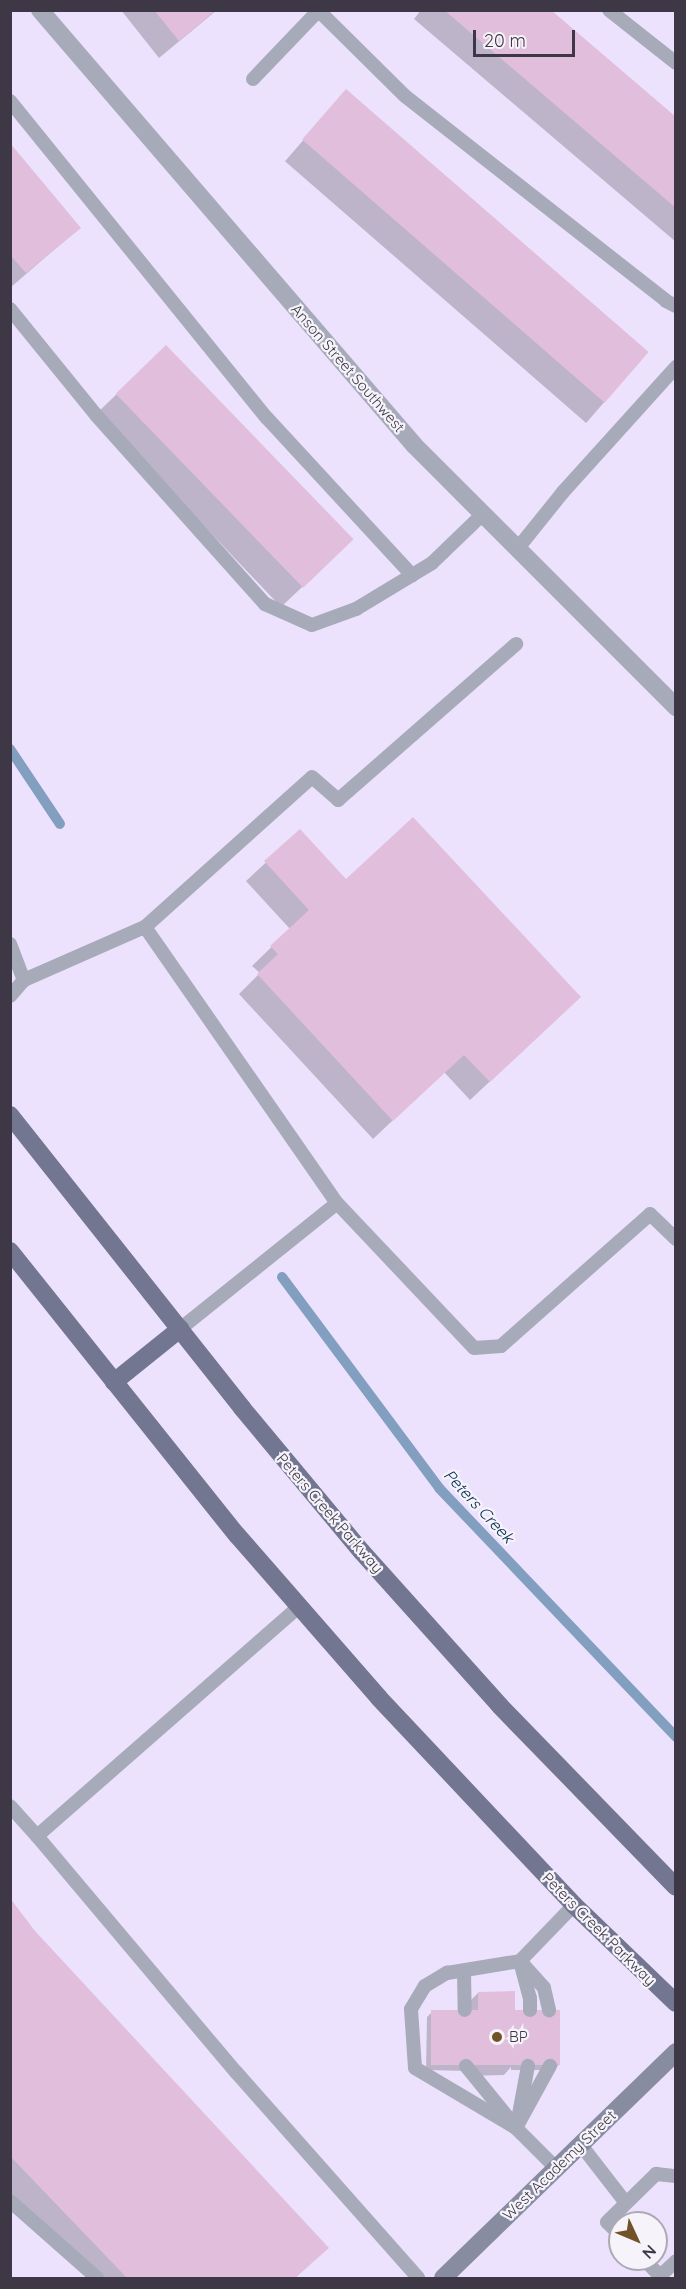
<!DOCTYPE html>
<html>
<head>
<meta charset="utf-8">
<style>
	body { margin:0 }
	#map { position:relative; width:686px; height:2289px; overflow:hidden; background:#ede2fd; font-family:Quicksand,sans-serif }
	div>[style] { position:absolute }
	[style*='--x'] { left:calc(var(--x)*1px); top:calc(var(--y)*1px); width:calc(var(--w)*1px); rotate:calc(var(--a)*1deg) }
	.shadow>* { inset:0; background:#0003; transform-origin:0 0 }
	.stream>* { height:10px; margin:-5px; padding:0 5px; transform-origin:5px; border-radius:5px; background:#839fbf }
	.building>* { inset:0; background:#e1bedc; transform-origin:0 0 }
	.lane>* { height:14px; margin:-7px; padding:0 7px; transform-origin:7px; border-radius:7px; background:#a7aab9 }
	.street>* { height:18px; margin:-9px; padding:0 9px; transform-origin:9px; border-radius:9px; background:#a7aab9 }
	.secondary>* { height:18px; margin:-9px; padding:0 9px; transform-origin:9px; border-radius:9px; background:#888ca1 }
	.primary>* { height:18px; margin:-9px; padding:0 9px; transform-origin:9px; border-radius:9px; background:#727690 }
	.dots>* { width:16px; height:16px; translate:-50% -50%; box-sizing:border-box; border:3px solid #f6f4fa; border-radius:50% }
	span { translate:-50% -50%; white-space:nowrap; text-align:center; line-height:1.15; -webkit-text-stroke:4.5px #f6f4fa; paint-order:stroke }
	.street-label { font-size:15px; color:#3e3846 }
	.poi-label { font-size:15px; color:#3e3846 }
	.left { translate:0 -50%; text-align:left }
	.water-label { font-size:16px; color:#002a53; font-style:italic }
	.frame { position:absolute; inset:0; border:12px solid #3e3846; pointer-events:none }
	.north { position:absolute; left:608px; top:2211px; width:60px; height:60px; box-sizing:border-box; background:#f6f4fa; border:2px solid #aca9b2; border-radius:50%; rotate:134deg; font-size:16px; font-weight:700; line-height:24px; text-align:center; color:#3e3846 }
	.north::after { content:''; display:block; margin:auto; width:21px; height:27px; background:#715327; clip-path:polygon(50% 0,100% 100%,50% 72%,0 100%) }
	.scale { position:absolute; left:473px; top:30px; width:102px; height:27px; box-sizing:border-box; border:3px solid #3e3846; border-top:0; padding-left:8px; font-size:18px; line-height:21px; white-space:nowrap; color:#3e3846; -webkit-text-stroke:4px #f6f4fa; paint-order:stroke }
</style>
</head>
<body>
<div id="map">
	<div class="shadow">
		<div style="clip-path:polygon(121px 10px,217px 10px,159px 58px)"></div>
		<div style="clip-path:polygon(421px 10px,549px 10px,676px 119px,676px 242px,414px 19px)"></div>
		<div style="left:346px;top:91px;width:399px;height:93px;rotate:41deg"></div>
		<div style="clip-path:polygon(10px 145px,79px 228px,10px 288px)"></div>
		<div style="clip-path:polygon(166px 347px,331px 560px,281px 607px,97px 413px)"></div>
		<div style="clip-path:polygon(300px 831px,346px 881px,560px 1016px,470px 1100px,444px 1072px,373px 1139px,239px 994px,260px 973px,252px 966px,290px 929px,246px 881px)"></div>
		<div style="clip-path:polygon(10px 1901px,34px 1932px,327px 2248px,295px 2278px,90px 2278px,10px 2195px)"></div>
		<div style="clip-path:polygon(478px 1993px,514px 2012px,559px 2065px,553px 2070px,511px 2070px,511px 2067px,504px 2075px,468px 2076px,468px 2071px,426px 2070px,427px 2017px,432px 2012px,468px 2012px,467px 2004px)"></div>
	</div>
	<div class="stream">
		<div style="--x:10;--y:749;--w:90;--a:56.3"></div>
		<div style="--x:282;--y:1277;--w:263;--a:53.3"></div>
		<div style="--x:439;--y:1488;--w:344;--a:46.4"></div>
	</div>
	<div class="building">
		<div style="clip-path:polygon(154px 10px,216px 10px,179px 41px)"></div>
		<div style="clip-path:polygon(444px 10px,551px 10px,676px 117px,676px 208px)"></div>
		<div style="left:346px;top:89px;width:401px;height:67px;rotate:41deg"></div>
		<div style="clip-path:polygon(10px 143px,81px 228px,26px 273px,10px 255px)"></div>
		<div style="left:166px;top:345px;width:270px;height:70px;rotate:46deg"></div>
		<div style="clip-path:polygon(413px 817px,581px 997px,490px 1082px,464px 1055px,393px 1121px,257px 974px,278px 954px,270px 946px,309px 910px,264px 861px,300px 829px,346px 879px)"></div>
		<div style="clip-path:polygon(10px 1898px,35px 1931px,329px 2248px,295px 2278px,127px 2278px,10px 2156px)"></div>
		<div style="clip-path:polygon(515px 1991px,515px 2010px,560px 2010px,560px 2065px,431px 2065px,431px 2010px,478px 2010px,478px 1992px)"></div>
	</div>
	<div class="lane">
		<div style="--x:318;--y:10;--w:122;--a:44.7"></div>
		<div style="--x:405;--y:96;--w:332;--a:38.1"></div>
		<div style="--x:666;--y:301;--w:11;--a:27"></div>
		<div style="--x:609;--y:10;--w:85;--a:38.3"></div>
		<div style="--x:253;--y:79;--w:95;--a:-46.3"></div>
		<div style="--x:10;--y:101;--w:408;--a:51"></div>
		<div style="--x:267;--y:418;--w:214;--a:47.3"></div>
		<div style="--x:10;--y:309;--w:136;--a:50.9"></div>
		<div style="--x:96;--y:415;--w:254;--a:48.2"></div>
		<div style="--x:265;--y:604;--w:51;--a:24.1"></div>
		<div style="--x:312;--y:625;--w:47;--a:-20"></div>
		<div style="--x:356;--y:609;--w:89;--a:-31.2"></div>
		<div style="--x:432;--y:563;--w:71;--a:-43.9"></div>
		<div style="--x:518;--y:548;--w:72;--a:-51.2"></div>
		<div style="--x:563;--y:492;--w:169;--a:-47.9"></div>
		<div style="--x:145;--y:927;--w:336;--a:55.2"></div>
		<div style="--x:337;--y:1203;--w:199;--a:46.6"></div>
		<div style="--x:474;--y:1348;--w:27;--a:-4"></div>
		<div style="--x:501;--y:1346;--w:199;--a:-41.5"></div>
		<div style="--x:650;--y:1214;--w:36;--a:44"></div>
		<div style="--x:10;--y:944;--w:39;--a:69"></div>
		<div style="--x:24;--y:980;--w:21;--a:131"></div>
		<div style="--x:24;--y:980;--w:132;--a:-23.7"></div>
		<div style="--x:145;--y:927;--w:224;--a:-41.9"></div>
		<div style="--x:312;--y:777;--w:35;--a:41"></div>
		<div style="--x:338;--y:800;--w:237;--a:-41.2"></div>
		<div style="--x:180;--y:1329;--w:201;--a:-38.7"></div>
		<div style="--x:10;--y:1806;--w:40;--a:48"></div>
		<div style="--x:37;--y:1836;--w:348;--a:-41.2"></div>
		<div style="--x:37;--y:1836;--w:309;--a:49.9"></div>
		<div style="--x:236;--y:2072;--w:275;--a:48.5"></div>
		<div style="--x:520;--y:1961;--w:36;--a:48"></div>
		<div style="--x:544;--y:1988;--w:23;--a:77"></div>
		<div style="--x:521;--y:1965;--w:34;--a:75"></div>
		<div style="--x:530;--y:1998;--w:12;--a:90"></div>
		<div style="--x:464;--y:1971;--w:39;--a:89"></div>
		<div style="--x:466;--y:2066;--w:70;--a:50.8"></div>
		<div style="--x:519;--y:2114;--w:49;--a:-79.4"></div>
		<div style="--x:516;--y:2128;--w:71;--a:-61.3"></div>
		<div style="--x:581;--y:2145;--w:73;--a:52.2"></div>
		<div style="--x:556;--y:2168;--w:57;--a:-135"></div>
		<div style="--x:516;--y:2128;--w:117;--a:-149.3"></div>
		<div style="--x:415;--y:2068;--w:59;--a:-93.9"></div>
		<div style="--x:411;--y:2009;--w:27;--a:-59"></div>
		<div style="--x:425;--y:1986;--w:26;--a:-31"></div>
		<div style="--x:447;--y:1973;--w:74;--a:-9.3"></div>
		<div style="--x:520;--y:1961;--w:78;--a:-46"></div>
		<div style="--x:10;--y:2201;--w:116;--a:41.5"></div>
		<div style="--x:620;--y:2235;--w:18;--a:-135"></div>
		<div style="--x:607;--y:2222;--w:69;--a:-44.4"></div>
		<div style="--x:656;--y:2174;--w:20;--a:6"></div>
		<div style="--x:644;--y:2259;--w:23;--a:47"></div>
		<div style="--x:660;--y:2276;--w:22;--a:-43"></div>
	</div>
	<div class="street">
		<div style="--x:40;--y:10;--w:574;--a:49.31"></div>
		<div style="--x:414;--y:445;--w:371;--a:45"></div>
	</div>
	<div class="secondary">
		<div style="--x:443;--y:2278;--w:325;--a:-44.1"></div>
	</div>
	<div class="primary">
		<div style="--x:10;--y:1115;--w:374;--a:51.6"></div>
		<div style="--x:242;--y:1408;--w:187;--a:50.2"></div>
		<div style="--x:362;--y:1552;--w:207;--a:48.1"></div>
		<div style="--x:500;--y:1706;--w:252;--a:45.8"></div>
		<div style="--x:10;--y:1251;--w:364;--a:51.4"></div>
		<div style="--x:237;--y:1535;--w:216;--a:48.9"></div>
		<div style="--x:379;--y:1698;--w:284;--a:46.7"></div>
		<div style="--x:574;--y:1905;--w:141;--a:43.9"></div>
		<div style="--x:114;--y:1382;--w:85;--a:-38.8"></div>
	</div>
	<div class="dots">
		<div style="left:497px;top:2037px;background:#715327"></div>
	</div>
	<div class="street-label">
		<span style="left:348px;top:368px;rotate:49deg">Anson Street Southwest</span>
		<span style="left:330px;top:1513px;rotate:49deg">Peters Creek Parkway</span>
		<span style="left:599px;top:1929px;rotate:45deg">Peters Creek Parkway</span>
		<span style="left:559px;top:2165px;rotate:-44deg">West Academy Street</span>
	</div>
	<div class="poi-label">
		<span class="left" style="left:509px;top:2037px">BP</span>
	</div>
	<div class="water-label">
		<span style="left:479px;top:1506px;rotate:47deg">Peters Creek</span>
	</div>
	<div class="frame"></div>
	<div class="north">N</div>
	<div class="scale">20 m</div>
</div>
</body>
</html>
